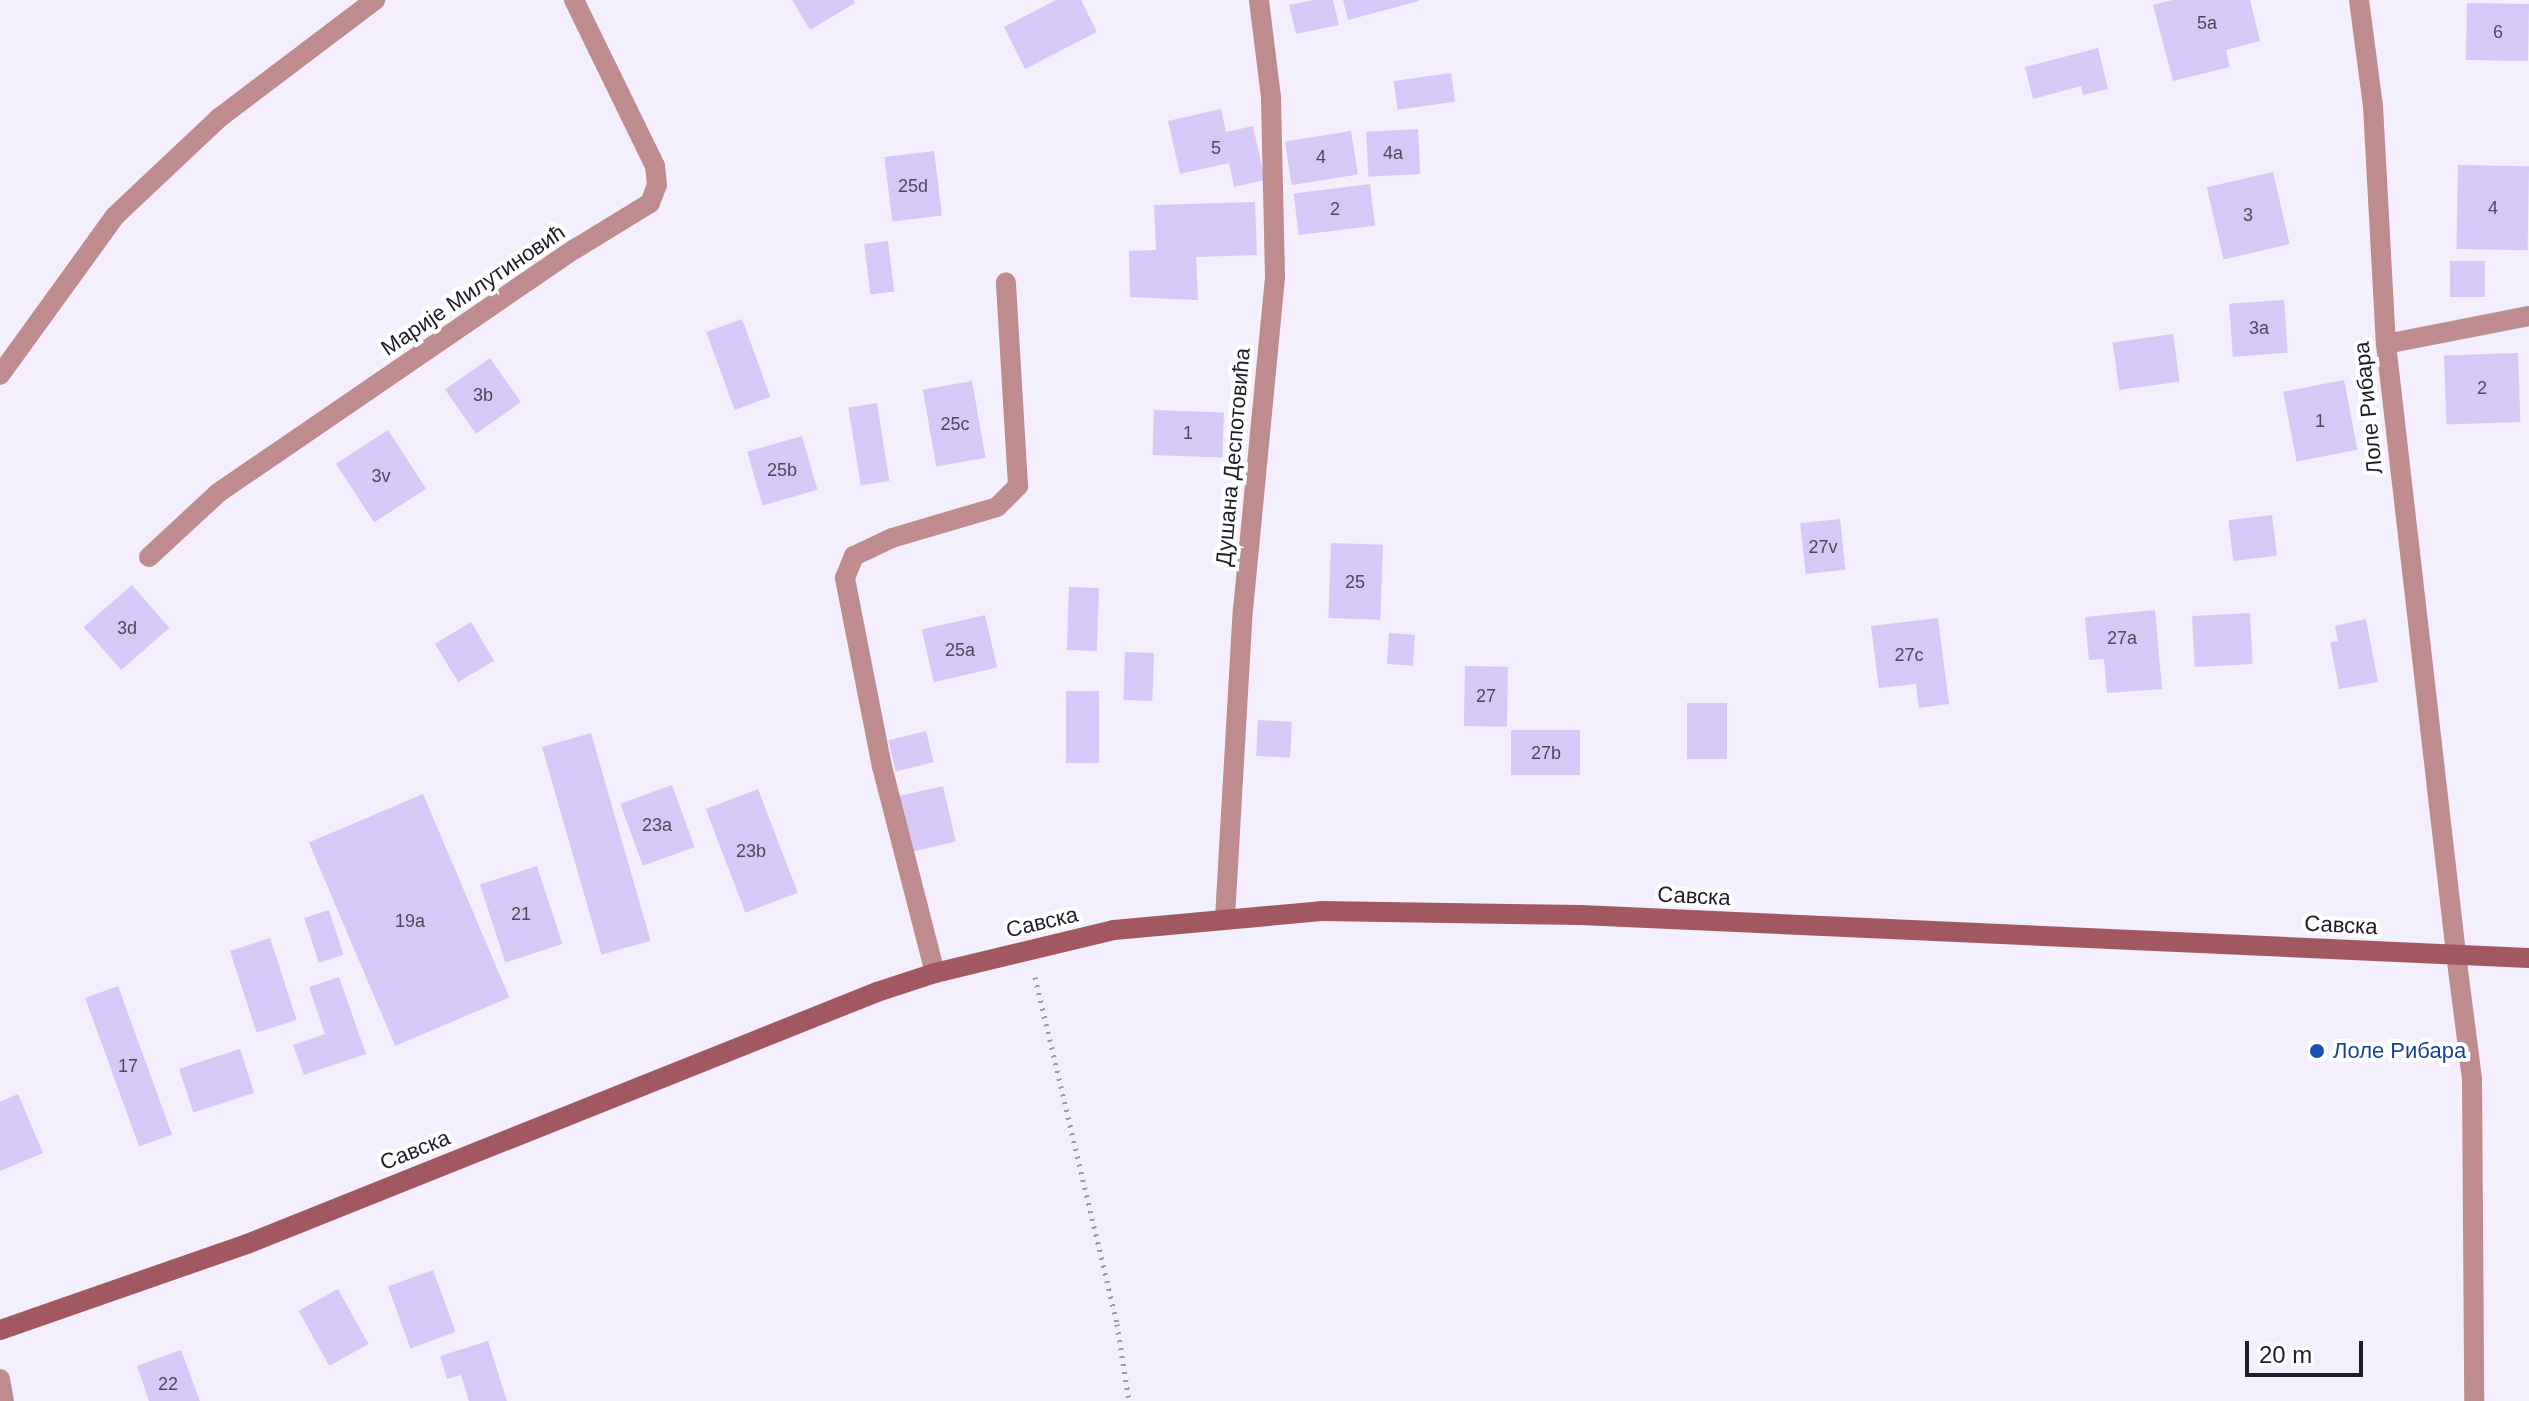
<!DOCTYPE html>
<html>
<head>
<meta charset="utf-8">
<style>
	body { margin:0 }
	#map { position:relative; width:2529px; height:1401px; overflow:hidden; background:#f3effd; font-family:Helvetica,sans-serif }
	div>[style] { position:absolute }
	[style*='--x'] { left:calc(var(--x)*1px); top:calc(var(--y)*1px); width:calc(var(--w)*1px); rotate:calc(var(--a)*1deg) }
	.building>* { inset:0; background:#d6c9f7; transform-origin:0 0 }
	.path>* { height:5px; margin-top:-2.5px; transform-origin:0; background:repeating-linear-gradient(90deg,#9c99a5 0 2px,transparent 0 8px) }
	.lane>* { height:20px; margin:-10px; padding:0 10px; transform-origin:10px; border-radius:10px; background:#be8b8f }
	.street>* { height:20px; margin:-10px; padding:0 10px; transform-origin:10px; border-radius:10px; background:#be8b8f }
	.secondary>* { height:20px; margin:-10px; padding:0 10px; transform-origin:10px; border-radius:10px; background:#a15860 }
	.dots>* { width:22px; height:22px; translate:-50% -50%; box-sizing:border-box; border:4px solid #fff; border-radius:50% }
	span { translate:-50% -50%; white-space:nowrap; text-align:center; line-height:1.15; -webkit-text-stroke:8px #fff; paint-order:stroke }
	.number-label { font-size:18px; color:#4e485a }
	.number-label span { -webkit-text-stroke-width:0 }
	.street-label { font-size:22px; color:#201d26 }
	.transit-label { font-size:22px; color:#164399 }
	.left { translate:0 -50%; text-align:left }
	.scale { position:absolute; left:2245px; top:1341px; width:118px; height:36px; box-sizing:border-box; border:4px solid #201d26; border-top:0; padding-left:10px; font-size:24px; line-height:28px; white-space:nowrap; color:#201d26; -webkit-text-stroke:6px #fff; paint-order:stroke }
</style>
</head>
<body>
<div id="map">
	<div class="building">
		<div style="clip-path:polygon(792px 0,854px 0,855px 3px,810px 30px)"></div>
		<div style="clip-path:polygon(1056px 0,1081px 0,1097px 32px,1025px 69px,1004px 27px)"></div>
		<div style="clip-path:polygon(1314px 0,1333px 0,1339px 25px,1296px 34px,1289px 5px)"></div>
		<div style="clip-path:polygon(1343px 0,1419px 0,1419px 1px,1348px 20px)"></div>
		<div style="clip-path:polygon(2172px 0,2250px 0,2260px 41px,2226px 50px,2230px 67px,2173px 81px,2153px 5px)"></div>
		<div style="left:2467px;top:3px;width:62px;height:57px;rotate:1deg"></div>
		<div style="clip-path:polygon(2098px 48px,2108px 89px,2083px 95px,2081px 86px,2033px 99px,2025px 67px)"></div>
		<div style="left:1451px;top:73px;width:29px;height:58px;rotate:82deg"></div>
		<div style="clip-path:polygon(1221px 109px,1226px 132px,1253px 126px,1265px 180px,1234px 187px,1229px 163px,1180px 174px,1168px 121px)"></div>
		<div style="left:1418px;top:129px;width:45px;height:52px;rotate:87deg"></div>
		<div style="left:1351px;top:131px;width:44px;height:67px;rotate:81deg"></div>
		<div style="left:934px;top:151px;width:65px;height:50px;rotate:83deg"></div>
		<div style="left:2458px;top:165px;width:71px;height:84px;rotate:1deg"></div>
		<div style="left:2273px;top:172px;width:74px;height:68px;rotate:77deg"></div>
		<div style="left:1370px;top:184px;width:42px;height:77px;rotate:83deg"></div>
		<div style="clip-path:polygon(1255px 202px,1257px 255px,1196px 257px,1198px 300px,1130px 297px,1129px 251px,1156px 250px,1154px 205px)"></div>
		<div style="left:888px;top:241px;width:51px;height:24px;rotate:83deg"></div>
		<div style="left:2450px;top:261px;width:35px;height:36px"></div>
		<div style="left:2284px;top:300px;width:53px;height:55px;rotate:86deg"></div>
		<div style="left:742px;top:319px;width:83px;height:38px;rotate:70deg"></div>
		<div style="left:2173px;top:334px;width:48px;height:61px;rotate:82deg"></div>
		<div style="left:2518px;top:353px;width:69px;height:74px;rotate:88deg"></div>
		<div style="left:490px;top:358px;width:54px;height:55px;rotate:55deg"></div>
		<div style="left:2344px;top:380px;width:71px;height:62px;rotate:79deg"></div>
		<div style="left:972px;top:381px;width:78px;height:50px;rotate:80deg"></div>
		<div style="left:877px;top:403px;width:79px;height:29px;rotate:81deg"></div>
		<div style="left:1154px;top:410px;width:70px;height:45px;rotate:2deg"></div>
		<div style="left:388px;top:430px;width:70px;height:62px;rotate:57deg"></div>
		<div style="left:802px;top:436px;width:56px;height:57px;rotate:74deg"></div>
		<div style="left:2272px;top:515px;width:41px;height:44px;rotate:83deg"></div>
		<div style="left:1840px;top:519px;width:51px;height:40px;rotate:84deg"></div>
		<div style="left:1331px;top:543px;width:52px;height:75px;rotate:2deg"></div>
		<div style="left:132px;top:585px;width:57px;height:64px;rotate:49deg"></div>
		<div style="left:1069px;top:587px;width:30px;height:63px;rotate:2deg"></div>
		<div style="clip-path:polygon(2155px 610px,2162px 689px,2107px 693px,2104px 659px,2089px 660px,2085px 617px)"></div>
		<div style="left:2250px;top:613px;width:51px;height:58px;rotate:87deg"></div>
		<div style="left:985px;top:615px;width:54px;height:65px;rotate:77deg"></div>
		<div style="clip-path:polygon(1938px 618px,1949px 704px,1919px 708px,1916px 684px,1879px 688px,1871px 626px)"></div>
		<div style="clip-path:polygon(2366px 619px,2378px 682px,2339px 689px,2330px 642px,2338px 641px,2335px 626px)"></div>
		<div style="left:471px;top:622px;width:45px;height:42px;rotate:59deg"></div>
		<div style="left:1389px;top:633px;width:26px;height:31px;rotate:4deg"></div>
		<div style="left:1125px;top:652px;width:29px;height:48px;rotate:2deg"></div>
		<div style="left:1465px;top:666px;width:43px;height:60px;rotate:1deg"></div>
		<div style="left:1066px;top:691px;width:33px;height:72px"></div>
		<div style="left:1727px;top:703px;width:56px;height:40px;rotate:90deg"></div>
		<div style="left:1258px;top:720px;width:34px;height:36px;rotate:3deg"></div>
		<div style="left:1580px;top:730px;width:45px;height:69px;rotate:90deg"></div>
		<div style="left:926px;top:731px;width:32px;height:39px;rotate:76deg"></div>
		<div style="left:591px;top:733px;width:216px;height:51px;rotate:74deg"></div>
		<div style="left:672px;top:785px;width:66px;height:55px;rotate:70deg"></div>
		<div style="left:943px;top:786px;width:57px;height:45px;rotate:77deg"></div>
		<div style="left:758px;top:789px;width:111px;height:56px;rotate:69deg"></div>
		<div style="left:423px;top:794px;width:221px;height:124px;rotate:67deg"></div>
		<div style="left:537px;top:866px;width:82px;height:60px;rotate:72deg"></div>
		<div style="left:329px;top:910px;width:47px;height:26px;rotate:72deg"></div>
		<div style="left:270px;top:938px;width:86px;height:42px;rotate:72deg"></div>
		<div style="clip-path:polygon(339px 977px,366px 1054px,304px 1075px,293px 1045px,325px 1034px,309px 987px)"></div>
		<div style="left:118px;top:986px;width:158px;height:35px;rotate:70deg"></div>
		<div style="left:240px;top:1049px;width:46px;height:64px;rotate:72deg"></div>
		<div style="clip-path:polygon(18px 1094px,43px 1153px,0 1171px,0 1102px)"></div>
		<div style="left:433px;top:1270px;width:66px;height:48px;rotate:70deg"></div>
		<div style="left:338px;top:1289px;width:63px;height:45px;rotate:61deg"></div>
		<div style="clip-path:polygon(488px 1341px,507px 1401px,469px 1401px,461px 1375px,447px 1379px,440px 1356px)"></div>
		<div style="clip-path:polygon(181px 1350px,200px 1401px,149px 1401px,137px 1366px)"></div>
	</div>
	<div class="path">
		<div style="--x:1035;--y:977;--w:357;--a:76.7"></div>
		<div style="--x:1117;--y:1324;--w:78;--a:81.1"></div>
	</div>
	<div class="lane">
		<div style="--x:2386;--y:344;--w:146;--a:-11.1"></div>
		<div style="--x:0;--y:375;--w:196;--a:-54.1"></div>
		<div style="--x:115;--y:216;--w:143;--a:-43.3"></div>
		<div style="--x:219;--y:118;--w:196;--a:-37.1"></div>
		<div style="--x:2456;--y:954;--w:126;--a:82.7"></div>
		<div style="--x:2472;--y:1079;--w:322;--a:89.6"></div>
		<div style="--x:935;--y:973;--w:213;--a:-104.4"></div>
		<div style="--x:882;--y:767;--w:193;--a:-101.1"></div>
		<div style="--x:845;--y:578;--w:24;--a:-68"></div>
		<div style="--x:854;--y:556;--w:42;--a:-25.3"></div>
		<div style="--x:892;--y:538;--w:109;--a:-16.4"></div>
		<div style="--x:997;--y:507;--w:30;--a:-45"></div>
		<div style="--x:1018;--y:486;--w:204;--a:-93.4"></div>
		<div style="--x:0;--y:1379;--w:22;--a:80"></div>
	</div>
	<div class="street">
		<div style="--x:2359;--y:0;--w:107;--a:82.5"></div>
		<div style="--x:2373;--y:106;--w:238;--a:86.9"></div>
		<div style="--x:2386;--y:344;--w:614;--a:83.45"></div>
		<div style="--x:149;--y:557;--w:94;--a:-42.8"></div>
		<div style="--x:218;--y:493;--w:432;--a:-34.4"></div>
		<div style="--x:575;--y:249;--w:88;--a:-31.5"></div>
		<div style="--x:650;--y:203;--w:19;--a:-69"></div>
		<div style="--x:657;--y:185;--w:19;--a:-96"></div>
		<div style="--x:655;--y:166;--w:185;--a:-116"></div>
		<div style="--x:1225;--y:918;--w:309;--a:-86.7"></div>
		<div style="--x:1243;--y:610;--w:336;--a:-84.5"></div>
		<div style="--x:1275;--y:276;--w:179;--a:-91.3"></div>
		<div style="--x:1271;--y:97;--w:98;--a:-97.1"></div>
	</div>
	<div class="secondary">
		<div style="--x:0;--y:1330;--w:262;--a:-19.2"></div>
		<div style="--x:247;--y:1244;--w:679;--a:-21.8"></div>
		<div style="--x:877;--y:992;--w:61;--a:-18.1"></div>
		<div style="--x:935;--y:973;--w:184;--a:-13.5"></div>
		<div style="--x:1114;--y:930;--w:208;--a:-5.2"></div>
		<div style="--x:1321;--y:911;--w:260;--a:0.9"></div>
		<div style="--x:1581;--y:915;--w:949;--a:2.6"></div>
	</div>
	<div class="dots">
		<div style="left:2317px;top:1051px;background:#1a4fb4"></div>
	</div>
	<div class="number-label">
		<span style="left:2207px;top:23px">5a</span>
		<span style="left:2498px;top:32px">6</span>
		<span style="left:1216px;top:148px">5</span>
		<span style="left:1393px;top:153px">4a</span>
		<span style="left:1321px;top:157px">4</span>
		<span style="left:913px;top:186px">25d</span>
		<span style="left:2493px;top:208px">4</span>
		<span style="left:1335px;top:209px">2</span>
		<span style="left:2248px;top:215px">3</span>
		<span style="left:2259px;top:328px">3a</span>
		<span style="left:2482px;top:388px">2</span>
		<span style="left:483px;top:395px">3b</span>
		<span style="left:2320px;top:421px">1</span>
		<span style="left:955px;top:424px">25c</span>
		<span style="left:1188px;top:433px">1</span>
		<span style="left:782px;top:470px">25b</span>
		<span style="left:381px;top:476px">3v</span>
		<span style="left:1823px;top:547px">27v</span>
		<span style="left:1355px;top:582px">25</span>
		<span style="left:127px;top:628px">3d</span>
		<span style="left:2122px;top:638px">27a</span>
		<span style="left:960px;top:650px">25a</span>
		<span style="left:1909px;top:655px">27c</span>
		<span style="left:1486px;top:696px">27</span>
		<span style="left:1546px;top:753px">27b</span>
		<span style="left:657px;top:825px">23a</span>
		<span style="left:751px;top:851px">23b</span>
		<span style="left:521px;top:914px">21</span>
		<span style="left:410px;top:921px">19a</span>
		<span style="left:128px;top:1066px">17</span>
		<span style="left:168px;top:1384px">22</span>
	</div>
	<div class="street-label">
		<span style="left:473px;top:290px;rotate:-34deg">Марије Милутиновић</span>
		<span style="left:2368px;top:408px;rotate:-96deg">Лоле Рибара</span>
		<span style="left:1233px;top:457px;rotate:-85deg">Душана Деспотовића</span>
		<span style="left:1694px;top:896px;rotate:3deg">Савска</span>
		<span style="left:1042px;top:922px;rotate:-13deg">Савска</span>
		<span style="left:2341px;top:925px;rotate:3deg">Савска</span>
		<span style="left:415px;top:1150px;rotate:-22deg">Савска</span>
	</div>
	<div class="transit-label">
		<span class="left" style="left:2333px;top:1051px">Лоле Рибара</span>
	</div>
	<div class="scale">20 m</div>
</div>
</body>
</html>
